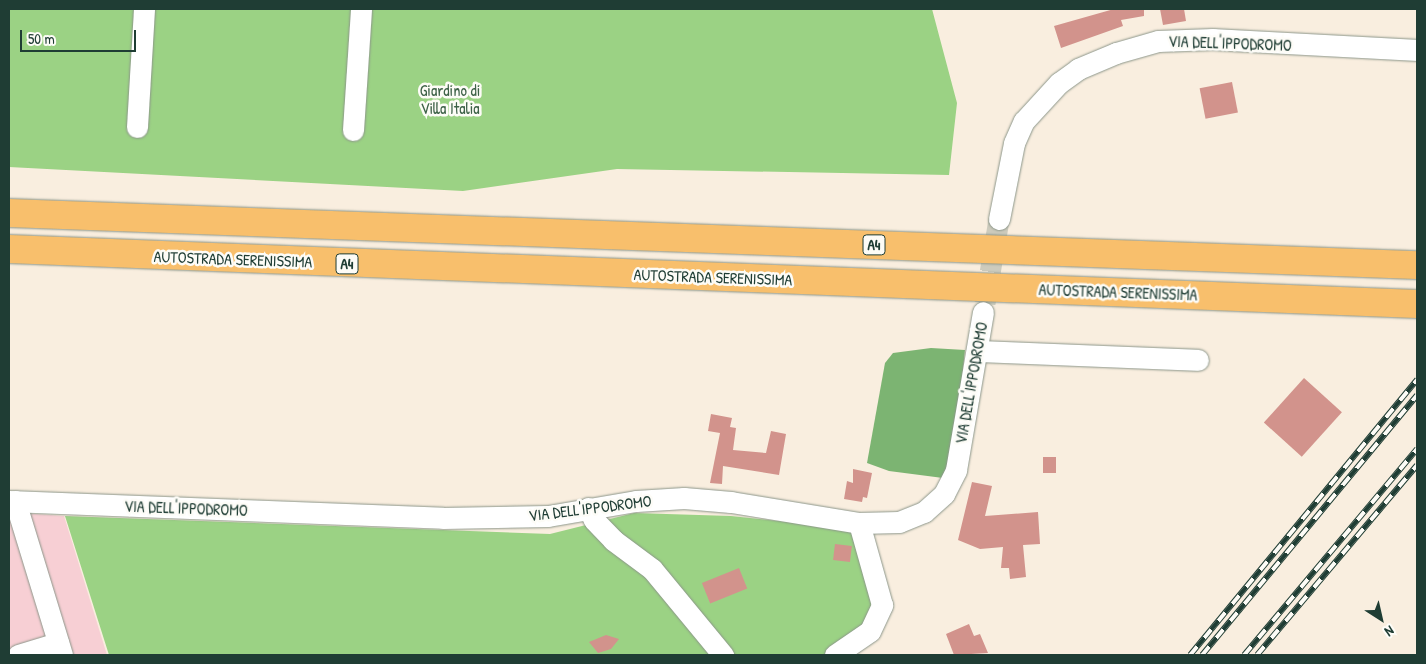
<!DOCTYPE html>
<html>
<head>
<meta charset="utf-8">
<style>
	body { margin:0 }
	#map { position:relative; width:1426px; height:664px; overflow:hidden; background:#f9eedf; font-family:"Patrick Hand",sans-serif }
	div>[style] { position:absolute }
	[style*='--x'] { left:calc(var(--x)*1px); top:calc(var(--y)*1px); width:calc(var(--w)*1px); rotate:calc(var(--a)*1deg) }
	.built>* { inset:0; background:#f7cfd4 }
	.green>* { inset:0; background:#9bd284 }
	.forest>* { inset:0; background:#7cb472 }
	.building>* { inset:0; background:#d2938c; transform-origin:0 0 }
	.minor-tunnel>* { height:21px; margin-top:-10.5px; transform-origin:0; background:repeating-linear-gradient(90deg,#cdcbbd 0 21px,transparent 0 32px) }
	.roads { filter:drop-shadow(0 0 1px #8c968a) drop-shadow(0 0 1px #8c968a) }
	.minor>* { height:21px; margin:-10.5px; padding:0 10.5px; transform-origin:10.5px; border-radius:10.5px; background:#fff }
	.highway>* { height:28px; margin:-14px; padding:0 14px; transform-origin:14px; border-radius:14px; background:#f8bf6c }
	.rail>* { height:5.5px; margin-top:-2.75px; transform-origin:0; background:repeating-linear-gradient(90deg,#fdfcf7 0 11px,#1f3d34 0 22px); box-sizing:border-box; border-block:1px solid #1f3d34 }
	span { translate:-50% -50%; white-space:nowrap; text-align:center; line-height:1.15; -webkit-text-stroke:5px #fdfcf7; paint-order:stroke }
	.shield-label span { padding:1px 4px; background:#fdfcf7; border:1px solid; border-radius:4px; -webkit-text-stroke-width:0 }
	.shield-label { font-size:15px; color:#1f3d34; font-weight:700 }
	.street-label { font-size:16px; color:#1f3d34 }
	.park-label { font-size:16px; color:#3e6248 }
	.frame { position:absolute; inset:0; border:10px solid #1f3d34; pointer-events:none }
	.north { position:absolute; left:1356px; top:594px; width:50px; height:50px; -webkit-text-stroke:4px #fdfcf7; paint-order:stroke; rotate:145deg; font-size:14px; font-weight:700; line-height:20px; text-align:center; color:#1f3d34 }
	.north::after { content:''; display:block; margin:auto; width:18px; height:22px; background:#1f3d34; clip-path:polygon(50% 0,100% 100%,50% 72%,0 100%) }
	.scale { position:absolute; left:20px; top:30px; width:116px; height:22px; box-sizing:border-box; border:2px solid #1f3d34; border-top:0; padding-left:6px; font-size:15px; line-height:18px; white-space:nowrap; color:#1f3d34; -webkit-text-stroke:4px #fdfcf7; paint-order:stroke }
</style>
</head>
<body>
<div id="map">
	<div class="built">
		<div style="clip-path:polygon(9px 512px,64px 516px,107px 655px,9px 655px)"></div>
	</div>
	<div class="green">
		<div style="clip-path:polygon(9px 9px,932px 9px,957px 103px,949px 175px,617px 169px,463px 191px,9px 167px)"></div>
		<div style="clip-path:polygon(634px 513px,731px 516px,836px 527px,855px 532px,873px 602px,864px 627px,826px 655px,109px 655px,65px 516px,550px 534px)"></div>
	</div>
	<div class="forest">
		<div style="clip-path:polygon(931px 348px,965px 350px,957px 430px,943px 478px,889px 471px,867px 463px,885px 363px,893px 353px)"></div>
	</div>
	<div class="building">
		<div style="clip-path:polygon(1114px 9px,1144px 9px,1144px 16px,1121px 20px,1123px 26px,1061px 48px,1054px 26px)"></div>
		<div style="clip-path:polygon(1160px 9px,1184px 9px,1186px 21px,1163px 25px)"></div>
		<div style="left:1232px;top:82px;width:31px;height:33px;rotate:79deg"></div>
		<div style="left:1304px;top:378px;width:51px;height:60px;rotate:42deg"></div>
		<div style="clip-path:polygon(711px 414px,732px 418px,730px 427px,736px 428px,733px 450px,766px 453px,771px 431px,786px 434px,779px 475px,723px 466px,722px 484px,710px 483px,720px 433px,708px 431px)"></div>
		<div style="left:1056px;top:457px;width:16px;height:13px;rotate:90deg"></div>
		<div style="clip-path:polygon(853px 469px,872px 473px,867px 498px,863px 497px,862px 502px,844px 499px,847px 481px,853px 483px)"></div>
		<div style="clip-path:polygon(972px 482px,992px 486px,985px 516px,1038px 512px,1040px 544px,1023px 545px,1026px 577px,1010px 579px,1009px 568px,1001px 568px,1003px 547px,980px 549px,958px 540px)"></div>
		<div style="left:835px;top:544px;width:17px;height:16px;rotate:7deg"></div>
		<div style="left:739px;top:568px;width:22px;height:40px;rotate:68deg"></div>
		<div style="clip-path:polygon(969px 624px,974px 636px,980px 634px,988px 653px,954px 655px,946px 634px)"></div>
		<div style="clip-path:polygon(606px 635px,619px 639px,611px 649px,598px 653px,589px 642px)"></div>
	</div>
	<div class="minor-tunnel">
		<div style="--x:985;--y:303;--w:85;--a:-80.5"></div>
	</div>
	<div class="roads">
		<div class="minor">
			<div style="--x:137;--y:127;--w:118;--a:-86.6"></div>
			<div style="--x:353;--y:130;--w:121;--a:-86.2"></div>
			<div style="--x:999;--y:219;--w:77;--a:-78.8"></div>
			<div style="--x:1014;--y:143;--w:24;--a:-66"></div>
			<div style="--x:1024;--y:121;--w:52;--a:-47.4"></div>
			<div style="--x:1059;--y:83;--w:24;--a:-36"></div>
			<div style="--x:1078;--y:69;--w:41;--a:-22.8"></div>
			<div style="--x:1116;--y:53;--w:44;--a:-15.9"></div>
			<div style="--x:1158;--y:41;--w:55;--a:-2.1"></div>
			<div style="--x:1213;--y:39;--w:204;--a:3.1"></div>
			<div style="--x:977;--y:351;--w:221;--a:2.3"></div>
			<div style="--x:9;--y:501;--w:434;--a:2.2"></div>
			<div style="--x:443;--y:518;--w:105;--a:-1.1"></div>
			<div style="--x:548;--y:516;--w:89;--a:-9.7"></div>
			<div style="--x:636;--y:501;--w:48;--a:-3.6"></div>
			<div style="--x:684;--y:498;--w:47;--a:4.9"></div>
			<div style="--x:731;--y:502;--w:130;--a:9.3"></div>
			<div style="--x:859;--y:523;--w:40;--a:-1.4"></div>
			<div style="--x:899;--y:522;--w:27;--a:-22"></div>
			<div style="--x:924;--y:512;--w:27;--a:-42"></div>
			<div style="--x:944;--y:494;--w:27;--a:-63"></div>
			<div style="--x:956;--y:470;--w:160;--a:-80.3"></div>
			<div style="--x:15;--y:501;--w:161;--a:73"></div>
			<div style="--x:588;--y:508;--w:13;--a:63"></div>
			<div style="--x:594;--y:520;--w:28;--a:46"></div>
			<div style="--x:613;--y:540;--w:49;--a:36.6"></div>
			<div style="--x:652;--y:569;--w:112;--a:50.5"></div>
			<div style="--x:18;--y:655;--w:42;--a:-16.7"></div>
			<div style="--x:835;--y:655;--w:42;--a:-34.4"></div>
			<div style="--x:870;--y:631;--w:29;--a:-65"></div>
			<div style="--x:882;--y:605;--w:85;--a:-105.7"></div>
		</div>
		<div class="highway">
			<div style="--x:9;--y:213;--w:1409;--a:2.12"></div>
			<div style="--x:9;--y:249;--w:1409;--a:2.24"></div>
		</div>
	</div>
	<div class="rail">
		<div style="--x:1190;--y:655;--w:357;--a:-50.5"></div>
		<div style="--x:1202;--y:655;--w:337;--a:-50.4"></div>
		<div style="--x:1244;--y:655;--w:269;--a:-50"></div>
		<div style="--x:1257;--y:655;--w:248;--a:-49.9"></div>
	</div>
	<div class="shield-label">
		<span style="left:874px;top:245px">A4</span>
		<span style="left:347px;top:264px">A4</span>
	</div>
	<div class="street-label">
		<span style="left:1230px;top:43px;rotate:2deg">VIA DELL'IPPODROMO</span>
		<span style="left:233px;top:259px;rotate:2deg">AUTOSTRADA SERENISSIMA</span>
		<span style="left:713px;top:277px;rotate:2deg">AUTOSTRADA SERENISSIMA</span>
		<span style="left:1118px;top:292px;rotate:2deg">AUTOSTRADA SERENISSIMA</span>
		<span style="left:971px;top:383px;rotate:-80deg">VIA DELL'IPPODROMO</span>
		<span style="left:186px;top:508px;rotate:2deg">VIA DELL'IPPODROMO</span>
		<span style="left:590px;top:508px;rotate:-7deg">VIA DELL'IPPODROMO</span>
	</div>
	<div class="park-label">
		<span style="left:450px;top:99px">Giardino di<br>Villa Italia</span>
	</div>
	<div class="frame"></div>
	<div class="north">N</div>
	<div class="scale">50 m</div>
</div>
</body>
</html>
